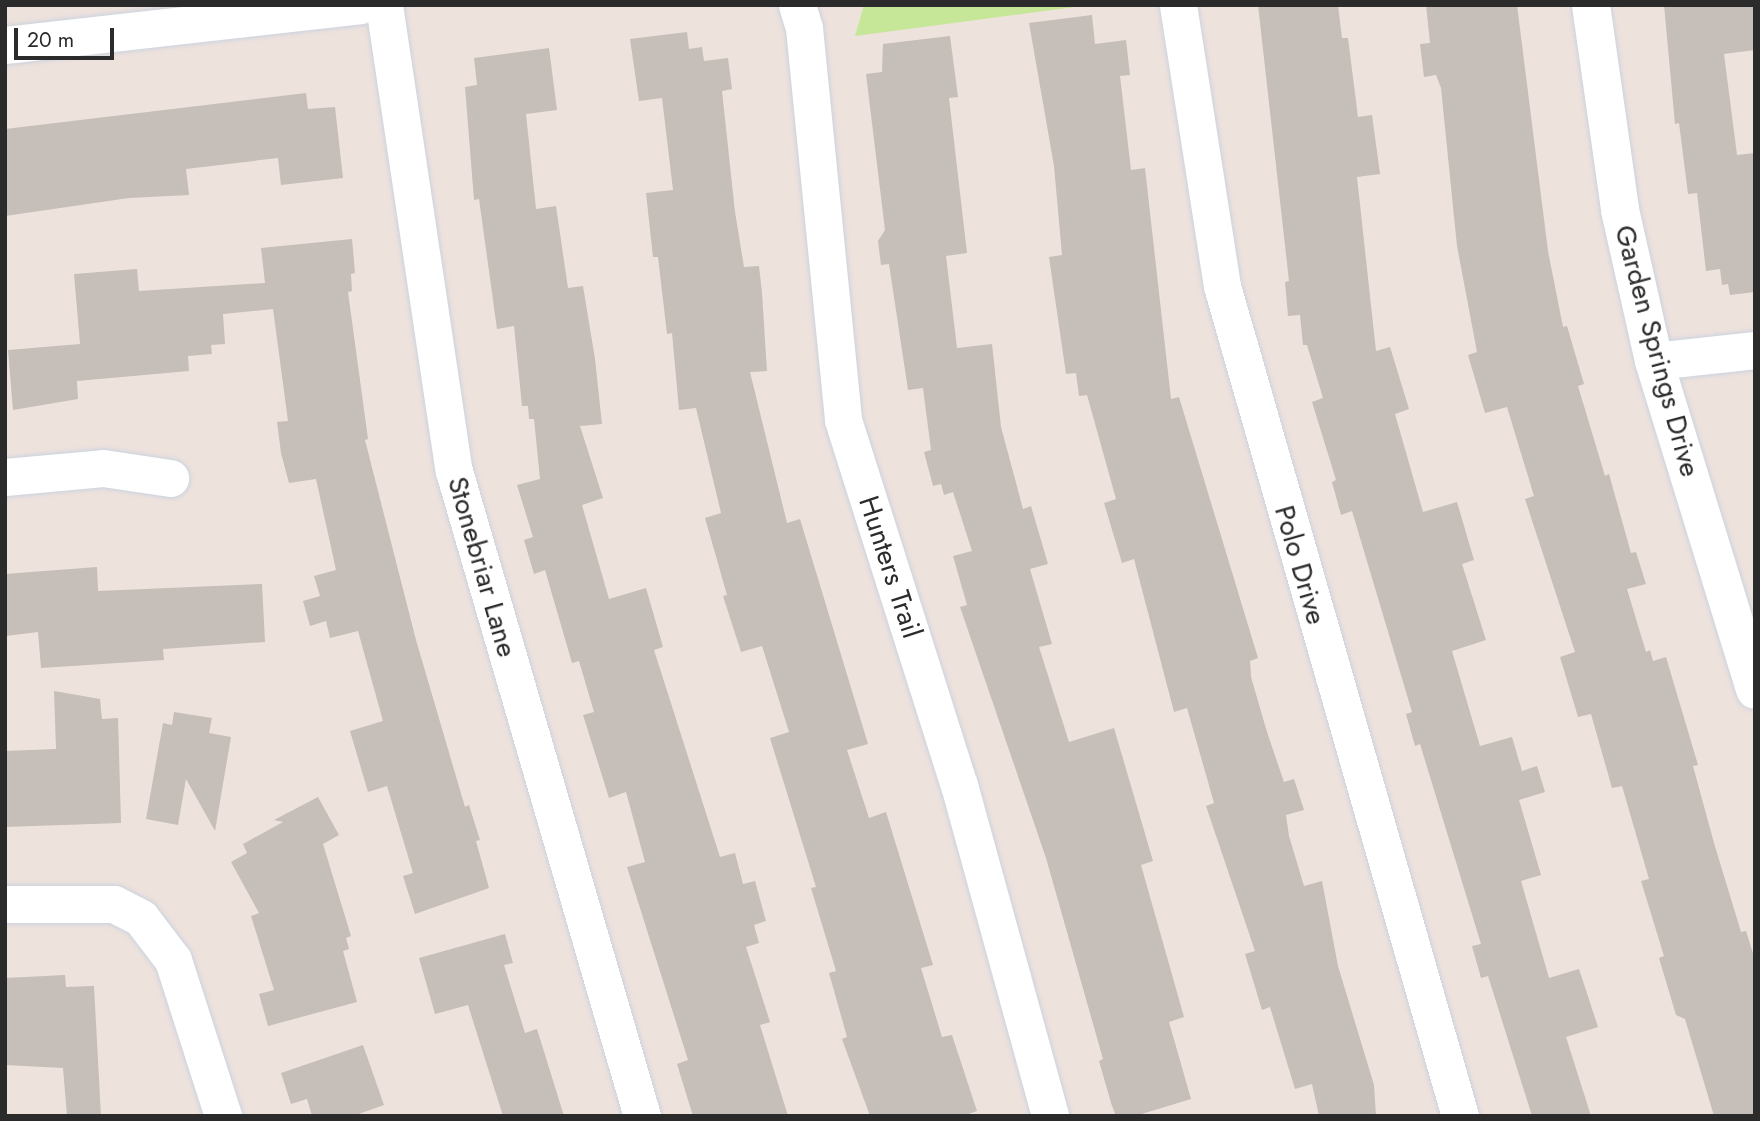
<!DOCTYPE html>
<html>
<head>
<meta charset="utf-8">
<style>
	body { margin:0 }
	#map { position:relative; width:1760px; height:1121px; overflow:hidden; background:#eee2dd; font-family:Jost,sans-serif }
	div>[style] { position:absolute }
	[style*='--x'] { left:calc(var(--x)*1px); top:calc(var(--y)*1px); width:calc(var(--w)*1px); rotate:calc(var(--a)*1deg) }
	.green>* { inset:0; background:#c5e797 }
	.building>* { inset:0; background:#c6beb8 }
	.roads { filter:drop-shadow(0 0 2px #cbd3de) drop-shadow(0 0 2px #cbd3de) }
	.street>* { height:37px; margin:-18.5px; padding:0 18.5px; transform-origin:18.5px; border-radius:18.5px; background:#fff }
	.secondary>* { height:38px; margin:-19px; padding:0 19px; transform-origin:19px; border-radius:19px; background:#fff }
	span { translate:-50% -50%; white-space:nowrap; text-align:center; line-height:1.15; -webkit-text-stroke:5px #fff; paint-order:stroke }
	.street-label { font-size:28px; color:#2b2b2b }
	.frame { position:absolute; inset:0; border:7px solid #2b2b2b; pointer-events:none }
	.scale { position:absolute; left:14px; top:28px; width:100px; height:32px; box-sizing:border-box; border:4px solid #2b2b2b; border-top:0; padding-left:9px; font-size:21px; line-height:24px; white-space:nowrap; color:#2b2b2b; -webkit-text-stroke:5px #fff; paint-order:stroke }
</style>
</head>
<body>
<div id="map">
	<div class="green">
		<div style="clip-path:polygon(864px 5px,1090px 5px,855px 36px)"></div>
	</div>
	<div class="building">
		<div style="clip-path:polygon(1258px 5px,1338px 5px,1342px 38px,1348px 38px,1358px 117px,1372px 115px,1380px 174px,1357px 177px,1376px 351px,1390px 347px,1409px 409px,1395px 414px,1423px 512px,1457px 502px,1474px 560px,1462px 564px,1486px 640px,1452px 651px,1480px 746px,1512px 737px,1522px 771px,1537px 766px,1545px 792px,1519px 800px,1541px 875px,1521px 881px,1549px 978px,1579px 969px,1598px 1027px,1566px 1037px,1591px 1116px,1532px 1116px,1488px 976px,1481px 978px,1472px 946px,1481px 944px,1420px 744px,1415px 746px,1406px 714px,1412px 712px,1352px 511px,1341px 515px,1332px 482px,1336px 480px,1312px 402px,1323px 398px,1307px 345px,1303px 345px,1300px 315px,1288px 316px,1285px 282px,1289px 281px)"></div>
		<div style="clip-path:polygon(1426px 5px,1517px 5px,1548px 251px,1563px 327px,1567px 326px,1584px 384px,1578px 386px,1605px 476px,1609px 474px,1631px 553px,1636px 552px,1646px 584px,1627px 589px,1646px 652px,1650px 650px,1653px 661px,1666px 657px,1698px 765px,1693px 766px,1714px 843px,1741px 932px,1746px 931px,1755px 960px,1755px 1116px,1714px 1116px,1685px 1019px,1676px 1015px,1659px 958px,1664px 956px,1641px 881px,1649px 879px,1622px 786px,1612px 788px,1591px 714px,1578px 717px,1560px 657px,1575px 652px,1525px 499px,1534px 496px,1507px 407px,1485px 413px,1468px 355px,1477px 352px,1457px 246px,1441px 88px,1436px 75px,1424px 77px,1420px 44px,1430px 43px)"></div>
		<div style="clip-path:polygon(1664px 5px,1755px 5px,1755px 50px,1724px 54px,1737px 155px,1755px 153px,1755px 292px,1730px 295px,1728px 284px,1722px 285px,1720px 269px,1706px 271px,1697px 193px,1688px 194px,1679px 123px,1675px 124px)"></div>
		<div style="clip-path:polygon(1092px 15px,1095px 44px,1126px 40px,1130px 75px,1120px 76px,1131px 170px,1145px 168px,1171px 399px,1179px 397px,1258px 658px,1250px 661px,1251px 677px,1267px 732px,1284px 782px,1294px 779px,1304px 810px,1286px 815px,1289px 836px,1304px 886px,1322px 881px,1338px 966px,1374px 1085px,1376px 1116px,1319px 1116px,1312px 1084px,1295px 1089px,1270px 1007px,1262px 1010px,1245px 954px,1255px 951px,1206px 806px,1214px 803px,1187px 708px,1174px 712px,1134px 559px,1122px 563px,1104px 503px,1116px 499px,1087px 395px,1079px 396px,1076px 373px,1066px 374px,1049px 257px,1062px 255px,1054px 166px,1029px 23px)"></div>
		<div style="clip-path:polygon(687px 32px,689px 49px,702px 47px,704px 61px,728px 58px,732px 89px,722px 91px,735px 212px,744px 267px,759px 266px,762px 293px,767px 371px,750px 372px,787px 523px,800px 519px,868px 744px,847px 750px,869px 818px,886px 812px,933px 965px,921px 968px,942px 1037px,952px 1035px,977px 1111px,963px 1116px,870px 1116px,842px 1039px,847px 1037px,829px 973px,836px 971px,811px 888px,816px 887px,770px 738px,789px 732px,762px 646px,741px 652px,723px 596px,727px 595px,705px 518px,721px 513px,696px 408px,679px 410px,672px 333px,667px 334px,658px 257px,653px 257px,646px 193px,673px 190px,662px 98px,639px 101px,630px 39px)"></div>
		<div style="clip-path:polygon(950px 36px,958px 97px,949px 98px,967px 253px,946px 256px,957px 348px,992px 344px,1001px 427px,1023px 509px,1031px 506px,1048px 564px,1030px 569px,1052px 644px,1039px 647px,1069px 742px,1114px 728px,1153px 861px,1141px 865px,1184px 1017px,1169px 1022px,1191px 1099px,1135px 1116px,1116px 1116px,1111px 1103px,1099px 1061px,1103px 1059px,1046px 858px,960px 607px,967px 605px,953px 556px,972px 551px,953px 492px,944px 495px,941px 484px,933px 486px,924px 452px,931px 450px,923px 388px,908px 390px,889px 264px,881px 265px,878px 241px,885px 230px,866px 74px,882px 72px,883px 44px)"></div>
		<div style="clip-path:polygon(549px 48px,557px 110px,526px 114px,536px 209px,556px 206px,568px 288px,583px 286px,595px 359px,602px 424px,580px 426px,603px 498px,582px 505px,609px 599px,646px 588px,663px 647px,654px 650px,720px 857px,735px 853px,743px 884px,755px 881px,766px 921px,754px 925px,759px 943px,746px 947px,770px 1022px,760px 1025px,788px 1116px,693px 1116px,677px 1064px,688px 1060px,627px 867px,645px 862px,626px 792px,609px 798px,583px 715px,594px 712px,579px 661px,572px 663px,545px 570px,534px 574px,524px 540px,533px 537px,517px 485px,540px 479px,534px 419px,529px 419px,528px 406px,522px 406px,514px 326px,497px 329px,479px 199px,474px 200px,465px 87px,477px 85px,474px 58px)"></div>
		<div style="clip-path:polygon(306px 93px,308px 109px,335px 107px,343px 178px,281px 185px,278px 158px,186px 169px,189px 195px,129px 198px,5px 216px,5px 129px)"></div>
		<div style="clip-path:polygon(352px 239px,355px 273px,351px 274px,352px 291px,348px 292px,368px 439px,365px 440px,416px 640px,465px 807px,469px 805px,480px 840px,476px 841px,489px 888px,415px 914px,403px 876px,413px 873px,387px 786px,368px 792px,350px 731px,383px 721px,358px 631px,330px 638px,326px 621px,310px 626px,303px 601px,320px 596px,314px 576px,336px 570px,316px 479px,289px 483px,281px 453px,277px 422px,288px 421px,273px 309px,223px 314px,225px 344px,211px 345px,212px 354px,188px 356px,189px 371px,77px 381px,78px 399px,13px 410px,8px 350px,80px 344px,74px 274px,137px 269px,139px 291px,265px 283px,261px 248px)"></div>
		<div style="clip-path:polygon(97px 567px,98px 591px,262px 584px,265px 642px,163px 649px,164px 660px,41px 668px,38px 632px,5px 636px,5px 574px)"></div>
		<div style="clip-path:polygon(54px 691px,100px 699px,102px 719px,118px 718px,121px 823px,5px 827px,5px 751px,56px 749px)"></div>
		<div style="clip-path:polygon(174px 712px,212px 718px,209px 733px,231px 737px,215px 831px,186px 779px,178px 825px,146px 819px,163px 723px,172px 725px)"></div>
		<div style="clip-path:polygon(318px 797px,339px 835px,323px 844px,351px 936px,346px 938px,349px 949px,343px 951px,357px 1002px,268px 1026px,259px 994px,274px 990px,251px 916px,259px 913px,231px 862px,247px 853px,243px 844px,283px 822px,274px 820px)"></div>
		<div style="clip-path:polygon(505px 934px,513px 963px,504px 965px,525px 1033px,537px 1029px,564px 1116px,503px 1116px,468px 1005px,435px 1014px,419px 958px)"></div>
		<div style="clip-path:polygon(65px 975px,66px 987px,94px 986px,101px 1116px,67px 1116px,63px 1068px,5px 1065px,5px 978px)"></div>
		<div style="clip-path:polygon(363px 1045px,384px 1105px,353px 1116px,312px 1116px,307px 1099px,291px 1104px,281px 1073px)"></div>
	</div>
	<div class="roads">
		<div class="street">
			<div style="--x:384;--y:5;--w:471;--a:81.5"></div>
			<div style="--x:454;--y:471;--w:672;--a:73.75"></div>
			<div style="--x:797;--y:5;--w:24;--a:73"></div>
			<div style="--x:804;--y:28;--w:394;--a:84.3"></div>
			<div style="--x:843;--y:420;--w:383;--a:72.4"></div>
			<div style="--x:959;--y:785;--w:343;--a:74.6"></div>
			<div style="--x:1178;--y:5;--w:284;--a:81.1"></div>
			<div style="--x:1222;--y:286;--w:863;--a:74"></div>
			<div style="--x:5;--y:45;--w:358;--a:-6.4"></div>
			<div style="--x:1654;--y:361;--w:102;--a:-6.2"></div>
			<div style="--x:5;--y:477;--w:98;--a:-5.2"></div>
			<div style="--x:103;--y:468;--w:68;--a:8.5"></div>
			<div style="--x:5;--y:904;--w:109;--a:0"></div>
			<div style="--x:114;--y:904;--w:30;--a:27"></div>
			<div style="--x:141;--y:918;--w:53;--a:52.7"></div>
			<div style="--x:173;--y:960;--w:164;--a:72.2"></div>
		</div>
		<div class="secondary">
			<div style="--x:1591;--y:5;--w:207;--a:81.9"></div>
			<div style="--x:1620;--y:210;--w:155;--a:77.3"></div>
			<div style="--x:1654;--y:361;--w:344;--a:72.9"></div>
		</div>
	</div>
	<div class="street-label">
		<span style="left:1657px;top:351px;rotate:75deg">Garden Springs Drive</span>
		<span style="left:1300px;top:565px;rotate:74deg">Polo Drive</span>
		<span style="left:482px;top:567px;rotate:74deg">Stonebriar Lane</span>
		<span style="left:890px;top:567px;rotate:72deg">Hunters Trail</span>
	</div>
	<div class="frame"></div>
	<div class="scale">20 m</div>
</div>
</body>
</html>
